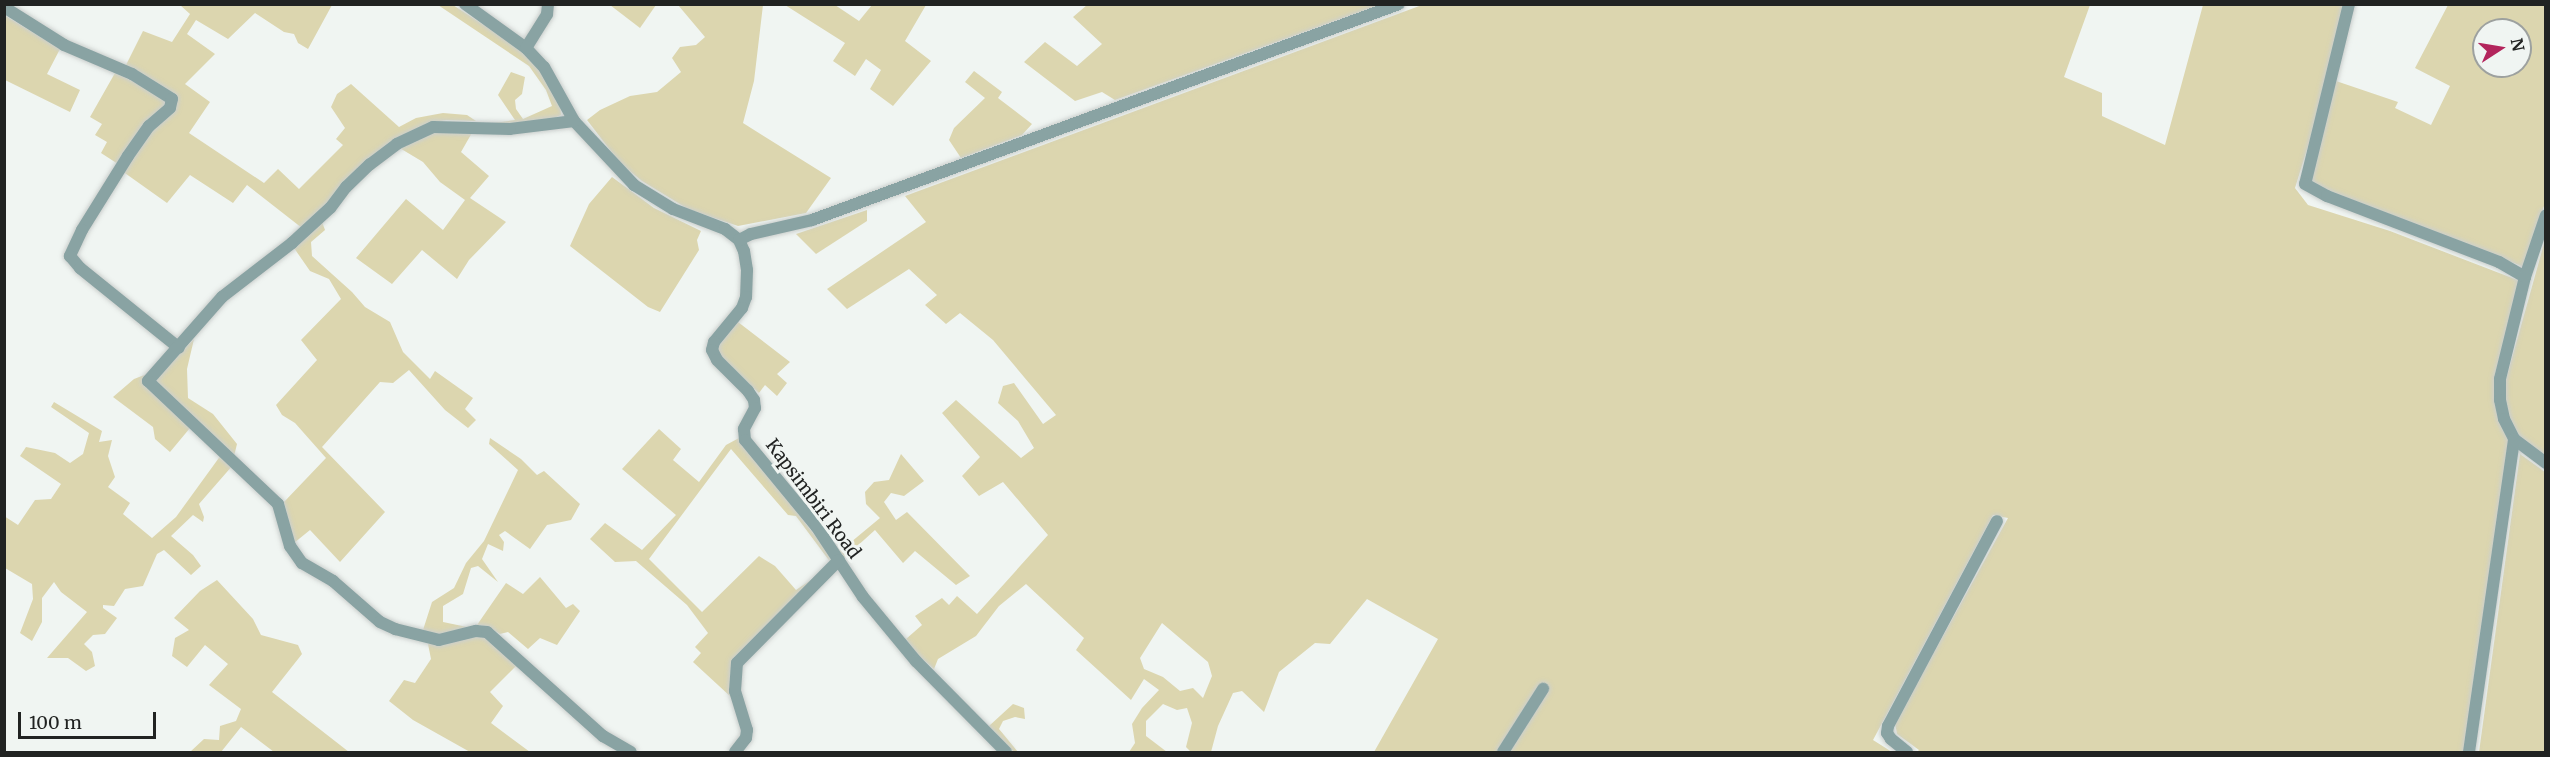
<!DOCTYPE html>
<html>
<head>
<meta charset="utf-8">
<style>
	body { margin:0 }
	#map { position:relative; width:2550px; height:757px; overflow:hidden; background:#f0f5f2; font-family:Merriweather,serif }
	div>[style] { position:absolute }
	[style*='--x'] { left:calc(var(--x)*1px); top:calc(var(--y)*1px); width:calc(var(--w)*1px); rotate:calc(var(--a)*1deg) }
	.green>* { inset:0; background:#dcd6af }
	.roads { filter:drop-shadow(0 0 2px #cbcfcd) drop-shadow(0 0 2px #cbcfcd) }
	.minor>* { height:12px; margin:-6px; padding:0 6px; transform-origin:6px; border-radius:6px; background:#89a3a3 }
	span { translate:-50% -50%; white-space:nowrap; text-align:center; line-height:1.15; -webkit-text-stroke:6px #f0f5f2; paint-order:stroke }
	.street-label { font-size:18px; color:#212322 }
	.frame { position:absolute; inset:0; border:6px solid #212322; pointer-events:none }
	.north { position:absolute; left:2472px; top:18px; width:60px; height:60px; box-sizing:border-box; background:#f0f5f2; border:2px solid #9da19f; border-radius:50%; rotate:78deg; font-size:16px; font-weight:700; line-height:24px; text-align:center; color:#212322 }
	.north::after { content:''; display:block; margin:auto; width:21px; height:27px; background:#b3255c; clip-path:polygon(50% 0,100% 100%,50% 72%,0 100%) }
	.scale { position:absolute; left:18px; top:712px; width:138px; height:27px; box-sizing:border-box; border:3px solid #212322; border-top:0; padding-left:8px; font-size:18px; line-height:21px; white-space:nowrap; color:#212322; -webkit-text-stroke:4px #f0f5f2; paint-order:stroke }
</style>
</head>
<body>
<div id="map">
	<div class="green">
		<div style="clip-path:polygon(180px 5px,332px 5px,308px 49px,298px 43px,294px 34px,284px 32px,255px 13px,228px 39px,196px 20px,187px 34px,215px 54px,185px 84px,210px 102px,189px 133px,264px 183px,278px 169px,299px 189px,343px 145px,336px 139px,345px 128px,331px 107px,337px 94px,351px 84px,399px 127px,416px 118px,443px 113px,467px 115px,476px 121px,446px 120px,428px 123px,369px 160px,302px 228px,247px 185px,233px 203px,190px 175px,167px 203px,122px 171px,152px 127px,175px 109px,125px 67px,143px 31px,172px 42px,190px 14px)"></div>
		<div style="clip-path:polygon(438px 5px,453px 5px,525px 52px,550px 82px,560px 104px,561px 115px,548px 121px,510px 126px,487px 124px,515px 120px,498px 95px,511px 72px,525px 77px,522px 94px,515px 100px,516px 109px,523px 119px,552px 106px,546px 90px,529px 66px)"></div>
		<div style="clip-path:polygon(610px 5px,656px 5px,640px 28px)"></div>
		<div style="clip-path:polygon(678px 5px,763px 5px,754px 81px,743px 123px,831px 178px,806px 213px,738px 226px,688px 209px,642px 181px,620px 163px,587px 120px,600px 110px,630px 96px,657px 92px,681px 72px,672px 58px,680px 47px,696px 45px,705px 37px)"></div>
		<div style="clip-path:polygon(785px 5px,835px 5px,859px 21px,872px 5px,926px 5px,905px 41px,931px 61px,893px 106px,870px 89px,881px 70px,866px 59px,855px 76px,833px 61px,845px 43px)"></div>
		<div style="clip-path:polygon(1087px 5px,1087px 4px,1379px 5px,1115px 100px,1102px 92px,1075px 101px,1024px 62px,1045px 42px,1077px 66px,1102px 44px,1073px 17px)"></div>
		<div style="clip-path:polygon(evenodd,1422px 5px,2090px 5px,2064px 77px,2102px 93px,2102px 116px,2165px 145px,2203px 5px,2344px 5px,2331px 72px,2295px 188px,2308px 205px,2390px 231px,2520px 281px,2495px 374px,2510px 441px,2465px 752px,1917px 752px,1919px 750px,1897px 734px,1895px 723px,2008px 518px,1993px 515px,1873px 740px,1892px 752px,1374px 752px,1438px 639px,1367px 599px,1330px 644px,1315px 643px,1279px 672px,1264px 712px,1242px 691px,1233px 693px,1218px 726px,1211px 752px,1191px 752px,1186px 747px,1192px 723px,1187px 708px,1177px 710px,1163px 704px,1146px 721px,1146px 736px,1167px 752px,1129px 752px,1135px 743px,1132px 724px,1142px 708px,1159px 690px,1144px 679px,1131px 700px,1076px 650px,1084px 638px,1026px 584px,999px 606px,976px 636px,938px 659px,934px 669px,918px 655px,906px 639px,922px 625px,915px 616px,942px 598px,949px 605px,957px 596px,977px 614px,1048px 535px,1003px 482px,979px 496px,962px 476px,980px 457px,942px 413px,956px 400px,1021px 458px,1034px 448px,1018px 421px,998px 403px,1003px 386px,1014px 383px,1043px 424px,1056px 415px,993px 340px,960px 313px,946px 324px,925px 305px,937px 295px,909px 269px,847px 309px,827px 289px,926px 222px,905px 196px,1422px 5px,1162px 623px,1208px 662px,1212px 676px,1203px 698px,1193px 688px,1180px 691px,1163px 677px,1144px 669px,1140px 658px,1162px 623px)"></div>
		<div style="clip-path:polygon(evenodd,2448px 5px,2545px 5px,2545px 203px,2524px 267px,2310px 183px,2336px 81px,2398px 102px,2395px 108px,2431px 125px,2450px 86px,2415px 68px,2448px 5px,2484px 30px,2520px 30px,2520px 66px,2484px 66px,2484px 30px)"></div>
		<div style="clip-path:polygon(4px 15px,60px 49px,47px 74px,80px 90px,70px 112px,5px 80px)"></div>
		<div style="clip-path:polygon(974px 71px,1002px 92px,998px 98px,1032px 124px,1022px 135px,961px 158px,949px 140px,954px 128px,985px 98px,965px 82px)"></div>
		<div style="clip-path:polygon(115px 73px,162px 95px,165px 100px,164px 106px,118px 164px,101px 153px,107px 142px,95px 135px,102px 124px,90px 117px)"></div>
		<div style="clip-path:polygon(430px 131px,473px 131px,461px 152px,489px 176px,470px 198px,506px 222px,469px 260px,457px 279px,422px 250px,392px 284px,356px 258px,406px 199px,443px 230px,465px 200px,440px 182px,423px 162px,398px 147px)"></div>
		<div style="clip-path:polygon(612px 177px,654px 208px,701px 231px,697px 240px,699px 250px,660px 312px,648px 307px,570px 246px,589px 204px)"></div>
		<div style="clip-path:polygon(867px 210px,867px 221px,816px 254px,796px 234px)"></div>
		<div style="clip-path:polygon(322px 222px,325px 230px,311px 242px,312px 256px,352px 292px,365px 307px,390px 322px,403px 352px,430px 379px,435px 371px,473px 398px,465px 409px,476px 420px,468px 428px,445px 410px,409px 370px,393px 383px,380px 382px,322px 447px,385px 512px,340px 562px,310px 530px,294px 543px,284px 502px,326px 458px,295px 423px,282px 415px,276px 405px,317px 360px,301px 340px,341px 299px,329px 279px,310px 271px,294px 248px)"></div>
		<div style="clip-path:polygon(2545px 240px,2545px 457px,2526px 444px,2516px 431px,2509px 419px,2505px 402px,2505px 383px)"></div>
		<div style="clip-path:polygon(738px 322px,790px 362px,777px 374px,787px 383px,777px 396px,765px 385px,759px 393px,718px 355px,718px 347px)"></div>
		<div style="clip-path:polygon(194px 339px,187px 369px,188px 398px,213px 414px,237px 444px,234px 456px,155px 380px)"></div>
		<div style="clip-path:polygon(147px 374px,190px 428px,170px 452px,155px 439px,153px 427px,113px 397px,134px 379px)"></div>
		<div style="clip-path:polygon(54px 402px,102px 431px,99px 442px,112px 440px,108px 456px,115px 477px,108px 487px,130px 503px,123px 514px,152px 538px,176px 517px,221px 455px,233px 465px,199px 504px,204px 517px,203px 522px,193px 515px,171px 536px,193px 555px,201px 566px,191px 575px,164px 550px,157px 554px,143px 586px,125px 589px,114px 606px,103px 605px,103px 608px,117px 618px,105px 634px,93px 635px,84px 644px,92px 652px,95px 666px,86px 671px,68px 658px,47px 658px,87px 612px,61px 592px,54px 582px,42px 598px,42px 622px,32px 641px,20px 633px,33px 599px,32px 584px,5px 568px,4px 516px,18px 525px,35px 500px,51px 499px,61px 484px,20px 456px,26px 447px,55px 453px,70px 463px,83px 454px,89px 433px,51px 407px)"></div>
		<div style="clip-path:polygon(659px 429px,681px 449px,673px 460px,699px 482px,726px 445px,739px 438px,834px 560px,831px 563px,796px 516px,788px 515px,731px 449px,649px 559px,702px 612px,759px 556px,775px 566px,796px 590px,827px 569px,735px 661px,730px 675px,731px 697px,693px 662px,701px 653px,695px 647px,708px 633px,687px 605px,636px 561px,615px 562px,590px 539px,605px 523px,642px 550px,676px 515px,622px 469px)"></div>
		<div style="clip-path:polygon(490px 438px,521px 459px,537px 475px,544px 471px,580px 504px,571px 520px,547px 525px,530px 549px,505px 531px,499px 535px,504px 542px,503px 551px,488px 544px,482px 559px,498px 582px,478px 566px,471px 568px,463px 594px,443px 606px,443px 622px,467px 627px,437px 636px,423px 630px,432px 602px,454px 588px,466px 563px,484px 541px,518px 470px,489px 444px)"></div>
		<div style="clip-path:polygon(901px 454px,924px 481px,904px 496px,891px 493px,884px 502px,896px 520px,907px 512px,970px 576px,956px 585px,915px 551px,903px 563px,875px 530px,844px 558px,839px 552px,880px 518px,866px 504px,865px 492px,874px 482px,889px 480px)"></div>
		<div style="clip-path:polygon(2520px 454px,2545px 472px,2545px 752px,2479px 752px)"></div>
		<div style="clip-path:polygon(540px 577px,566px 608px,573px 604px,580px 611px,557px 645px,540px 638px,528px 649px,508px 632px,500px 634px,487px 626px,477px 625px,506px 583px,523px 594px)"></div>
		<div style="clip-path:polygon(217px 580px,253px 619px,261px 635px,298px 645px,302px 654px,272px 692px,349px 752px,274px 752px,241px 727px,221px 752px,190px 752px,204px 739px,219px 740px,220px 726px,236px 721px,241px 709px,209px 685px,228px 664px,205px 645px,187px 667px,172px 656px,175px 638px,189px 630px,174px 618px,200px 591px)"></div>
		<div style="clip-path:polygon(483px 635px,517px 665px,490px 692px,503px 706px,491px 723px,530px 752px,470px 752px,413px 720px,389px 701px,404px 680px,415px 683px,431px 659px,428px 644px,440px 644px)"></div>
		<div style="clip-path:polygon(1013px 704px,1024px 708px,1025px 719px,1015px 717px,1003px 721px,999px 729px,1018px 752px,1014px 752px,989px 726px)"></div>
	</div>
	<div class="roads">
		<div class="minor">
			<div style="--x:465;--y:4;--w:75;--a:35.8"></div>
			<div style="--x:526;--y:48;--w:26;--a:47"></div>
			<div style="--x:544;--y:67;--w:62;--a:60.9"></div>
			<div style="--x:574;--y:121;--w:88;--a:46.8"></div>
			<div style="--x:634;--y:185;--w:46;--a:31.6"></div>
			<div style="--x:673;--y:209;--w:56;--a:21"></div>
			<div style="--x:725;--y:229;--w:18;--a:38"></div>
			<div style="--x:739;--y:240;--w:12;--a:66"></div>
			<div style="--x:744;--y:251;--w:19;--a:81"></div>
			<div style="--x:747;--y:270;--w:27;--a:92"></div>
			<div style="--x:746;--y:297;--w:12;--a:110"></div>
			<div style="--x:742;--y:308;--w:44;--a:129.5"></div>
			<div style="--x:714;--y:342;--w:8;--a:104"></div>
			<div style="--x:712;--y:350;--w:11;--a:63"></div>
			<div style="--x:717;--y:360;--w:44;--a:45"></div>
			<div style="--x:748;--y:391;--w:11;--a:56"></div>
			<div style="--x:754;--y:400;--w:8;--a:83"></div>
			<div style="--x:755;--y:408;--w:24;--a:118"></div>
			<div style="--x:744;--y:429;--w:11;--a:85"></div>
			<div style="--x:745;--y:440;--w:112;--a:50.5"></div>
			<div style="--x:816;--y:526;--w:85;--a:56.5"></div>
			<div style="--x:863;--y:597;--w:83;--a:50.4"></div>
			<div style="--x:916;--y:661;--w:128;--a:45.3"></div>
			<div style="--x:2349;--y:4;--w:185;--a:103.7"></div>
			<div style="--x:2305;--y:184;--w:25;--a:29"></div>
			<div style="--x:2327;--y:196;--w:184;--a:21"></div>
			<div style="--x:2499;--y:262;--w:30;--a:30"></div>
			<div style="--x:2525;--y:277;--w:105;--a:103.8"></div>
			<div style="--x:2500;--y:379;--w:21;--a:90"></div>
			<div style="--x:2500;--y:400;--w:19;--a:78"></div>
			<div style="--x:2504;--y:419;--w:22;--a:63"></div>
			<div style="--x:2514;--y:439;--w:40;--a:37"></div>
			<div style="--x:4;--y:7;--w:71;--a:32.3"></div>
			<div style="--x:64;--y:45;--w:74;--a:23.1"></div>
			<div style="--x:132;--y:74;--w:47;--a:32"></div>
			<div style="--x:172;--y:99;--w:9;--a:103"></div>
			<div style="--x:170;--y:108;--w:28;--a:139"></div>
			<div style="--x:149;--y:126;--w:37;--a:125"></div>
			<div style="--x:128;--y:156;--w:87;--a:121.9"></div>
			<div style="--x:82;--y:230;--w:29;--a:115"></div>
			<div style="--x:70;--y:256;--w:16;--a:50"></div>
			<div style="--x:80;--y:268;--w:127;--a:38.9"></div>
			<div style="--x:526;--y:48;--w:40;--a:-58"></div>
			<div style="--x:547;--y:14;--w:10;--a:-84"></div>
			<div style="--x:574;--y:121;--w:64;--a:172.9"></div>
			<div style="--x:510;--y:129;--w:77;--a:-178.5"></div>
			<div style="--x:433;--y:127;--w:40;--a:155"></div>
			<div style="--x:397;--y:144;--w:34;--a:143"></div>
			<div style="--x:370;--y:164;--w:33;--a:136"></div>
			<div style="--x:346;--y:187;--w:26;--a:127"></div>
			<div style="--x:330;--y:208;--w:52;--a:137.4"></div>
			<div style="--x:292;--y:243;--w:88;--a:142.4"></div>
			<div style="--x:222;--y:297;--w:112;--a:131.4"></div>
			<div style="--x:148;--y:381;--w:179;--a:43.4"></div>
			<div style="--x:278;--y:504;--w:44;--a:74.1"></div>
			<div style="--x:290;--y:546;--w:21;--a:55"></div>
			<div style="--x:302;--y:563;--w:36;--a:30"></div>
			<div style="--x:333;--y:581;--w:62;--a:41.1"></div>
			<div style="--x:380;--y:622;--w:17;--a:25"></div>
			<div style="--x:395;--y:629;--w:45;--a:14"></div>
			<div style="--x:439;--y:640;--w:38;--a:-14"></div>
			<div style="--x:476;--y:631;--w:11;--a:5"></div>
			<div style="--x:487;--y:632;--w:156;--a:41.9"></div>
			<div style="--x:603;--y:736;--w:32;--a:30"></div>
			<div style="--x:739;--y:240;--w:13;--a:-27"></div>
			<div style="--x:751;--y:234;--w:63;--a:-12.9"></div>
			<div style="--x:812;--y:220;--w:625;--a:-20.2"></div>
			<div style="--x:2525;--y:277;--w:65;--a:-71.3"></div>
			<div style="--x:735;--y:752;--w:18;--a:-52"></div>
			<div style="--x:746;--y:738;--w:8;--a:-83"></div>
			<div style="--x:747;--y:730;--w:41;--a:-107.1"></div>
			<div style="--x:735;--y:691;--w:28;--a:-86"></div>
			<div style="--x:737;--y:663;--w:145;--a:-45.3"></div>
			<div style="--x:1503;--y:752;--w:75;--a:-57.6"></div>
			<div style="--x:1907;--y:752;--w:21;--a:-141"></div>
			<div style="--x:1891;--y:739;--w:7;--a:-124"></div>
			<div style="--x:1887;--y:733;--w:7;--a:-82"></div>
			<div style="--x:1888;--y:726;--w:232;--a:-62"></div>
			<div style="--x:2469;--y:752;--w:316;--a:-81.8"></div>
		</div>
	</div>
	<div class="street-label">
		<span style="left:813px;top:499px;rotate:53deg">Kapsimbiri Road</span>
	</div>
	<div class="frame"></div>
	<div class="north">N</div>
	<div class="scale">100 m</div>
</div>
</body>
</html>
